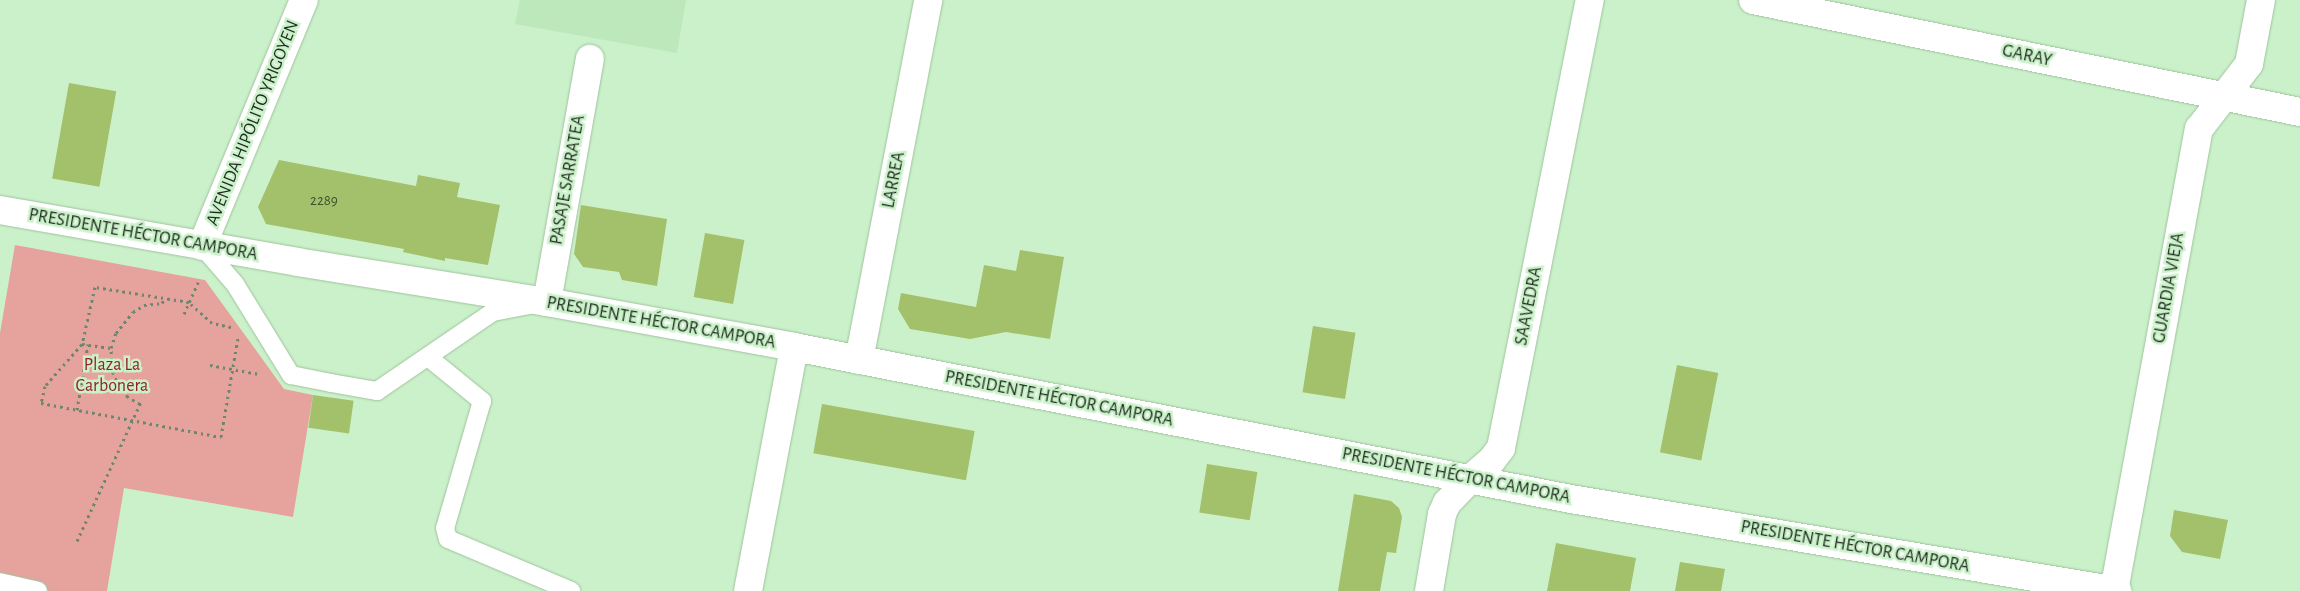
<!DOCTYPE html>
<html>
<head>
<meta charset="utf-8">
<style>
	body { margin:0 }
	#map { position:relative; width:2300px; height:591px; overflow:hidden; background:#cbf1ca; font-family:"Alegreya Sans",sans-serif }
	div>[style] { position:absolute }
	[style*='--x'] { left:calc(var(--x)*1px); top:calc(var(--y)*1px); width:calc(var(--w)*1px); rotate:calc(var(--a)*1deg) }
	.built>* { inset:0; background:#bce8bb }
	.green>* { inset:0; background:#e6a39e }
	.building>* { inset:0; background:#a3c06a; transform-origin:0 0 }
	.path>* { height:3px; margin-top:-1.5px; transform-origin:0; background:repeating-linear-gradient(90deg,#6d866d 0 2.5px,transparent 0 6.5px) }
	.roads { filter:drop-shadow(0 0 1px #9ec39d) drop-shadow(0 0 1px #9ec39d) }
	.lane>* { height:18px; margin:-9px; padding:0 9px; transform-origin:9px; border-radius:9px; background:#fff }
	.street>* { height:28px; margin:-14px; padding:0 14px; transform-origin:14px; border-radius:14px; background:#fff }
	.secondary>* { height:28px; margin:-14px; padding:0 14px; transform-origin:14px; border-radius:14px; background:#fff }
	span { translate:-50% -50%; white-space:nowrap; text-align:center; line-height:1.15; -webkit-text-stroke:5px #cbf1ca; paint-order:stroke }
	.number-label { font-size:15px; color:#3f5131 }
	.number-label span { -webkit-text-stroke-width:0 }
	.street-label { font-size:18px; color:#1e2c1e }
	.park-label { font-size:18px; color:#922226 }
</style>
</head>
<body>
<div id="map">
	<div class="built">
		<div style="clip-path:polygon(520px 0,686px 0,677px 53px,515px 24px)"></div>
	</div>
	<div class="green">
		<div style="clip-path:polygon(15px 245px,205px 280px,284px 389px,313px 395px,293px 517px,124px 488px,107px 591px,0 591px,0 333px)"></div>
	</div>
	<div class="building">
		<div style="left:69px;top:83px;width:48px;height:97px;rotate:10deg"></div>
		<div style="clip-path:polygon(279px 160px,416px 186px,418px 175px,460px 183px,457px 197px,500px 205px,488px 265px,445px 258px,445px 261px,403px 252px,404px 249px,266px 224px,258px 207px)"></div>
		<div style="clip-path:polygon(581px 205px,667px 219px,657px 286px,622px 280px,619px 272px,583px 267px,574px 254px)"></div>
		<div style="left:705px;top:233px;width:40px;height:65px;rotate:10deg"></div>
		<div style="clip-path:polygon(1020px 250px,1064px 257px,1050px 339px,1006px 332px,970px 339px,910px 329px,898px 309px,901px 293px,976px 307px,984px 265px,1016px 271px)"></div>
		<div style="left:1313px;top:326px;width:43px;height:67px;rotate:9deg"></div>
		<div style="left:1677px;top:365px;width:42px;height:89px;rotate:11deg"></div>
		<div style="left:313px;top:395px;width:41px;height:33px;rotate:8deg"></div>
		<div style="left:822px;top:404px;width:155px;height:50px;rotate:10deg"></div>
		<div style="left:1207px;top:464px;width:51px;height:49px;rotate:9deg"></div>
		<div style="clip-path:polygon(1354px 494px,1391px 501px,1399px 508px,1402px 517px,1396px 553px,1387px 552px,1380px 591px,1338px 591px)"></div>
		<div style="clip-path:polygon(2174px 510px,2228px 520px,2220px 559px,2182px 552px,2170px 536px)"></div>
		<div style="clip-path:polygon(1556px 543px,1636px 558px,1630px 591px,1547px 591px)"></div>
		<div style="clip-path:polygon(1680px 562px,1725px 569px,1721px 591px,1675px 591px)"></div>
	</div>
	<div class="path">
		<div style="--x:184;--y:314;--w:35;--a:-66"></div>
		<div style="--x:231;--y:327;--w:19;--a:-168"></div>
		<div style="--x:212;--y:323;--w:31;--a:-138"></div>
		<div style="--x:189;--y:302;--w:95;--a:-170.9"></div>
		<div style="--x:95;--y:287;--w:58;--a:102.8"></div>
		<div style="--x:82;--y:344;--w:56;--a:131.4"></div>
		<div style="--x:45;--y:386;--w:17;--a:103"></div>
		<div style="--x:41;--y:403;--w:183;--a:10.7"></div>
		<div style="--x:221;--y:437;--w:100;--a:-80.3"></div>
		<div style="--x:82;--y:344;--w:29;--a:8"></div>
		<div style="--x:210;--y:365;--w:50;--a:10.4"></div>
		<div style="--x:140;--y:404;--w:14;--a:-150"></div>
		<div style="--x:128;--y:397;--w:14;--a:-129"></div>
		<div style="--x:119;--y:386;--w:14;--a:-115"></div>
		<div style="--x:113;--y:373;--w:25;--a:-95"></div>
		<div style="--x:111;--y:348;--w:16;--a:-72"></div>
		<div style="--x:116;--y:333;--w:27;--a:-51"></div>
		<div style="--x:133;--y:312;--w:13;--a:-32"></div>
		<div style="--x:144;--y:305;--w:18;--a:-6"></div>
		<div style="--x:162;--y:303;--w:6;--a:-59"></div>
		<div style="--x:77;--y:410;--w:67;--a:-80.5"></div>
		<div style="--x:77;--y:541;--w:155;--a:-65.3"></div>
	</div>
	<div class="roads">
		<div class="lane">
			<div style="--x:202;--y:246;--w:50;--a:49"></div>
			<div style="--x:235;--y:284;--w:107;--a:58.4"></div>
			<div style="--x:291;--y:375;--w:41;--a:11.3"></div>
			<div style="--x:331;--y:383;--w:47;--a:9.9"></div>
			<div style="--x:377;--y:391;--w:140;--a:-34.3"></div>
			<div style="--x:493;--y:312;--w:37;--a:-11"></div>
			<div style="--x:428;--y:357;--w:70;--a:39.2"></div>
			<div style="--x:482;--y:401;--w:132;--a:106.2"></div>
			<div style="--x:445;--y:528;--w:11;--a:75"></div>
			<div style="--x:448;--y:539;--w:134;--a:22.9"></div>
			<div style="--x:0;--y:582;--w:39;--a:13"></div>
		</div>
		<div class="street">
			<div style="--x:1753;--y:0;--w:558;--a:11.57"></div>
			<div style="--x:547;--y:302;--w:247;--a:-80"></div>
			<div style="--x:859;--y:360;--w:367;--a:-79.1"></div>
			<div style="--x:1470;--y:479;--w:29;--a:-41"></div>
			<div style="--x:1492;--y:460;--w:15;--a:-53"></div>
			<div style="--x:1501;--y:448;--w:457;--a:-78.8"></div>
			<div style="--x:2114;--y:591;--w:470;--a:-79.6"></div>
			<div style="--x:2199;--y:129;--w:82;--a:-52.4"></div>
			<div style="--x:2249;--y:64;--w:65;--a:-79.4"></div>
		</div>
		<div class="secondary">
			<div style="--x:0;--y:210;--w:302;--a:9.9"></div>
			<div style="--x:297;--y:262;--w:253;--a:9.1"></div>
			<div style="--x:547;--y:302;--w:251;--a:10.3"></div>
			<div style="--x:794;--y:347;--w:792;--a:11.07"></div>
			<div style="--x:1571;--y:499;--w:554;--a:9.56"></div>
			<div style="--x:202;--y:246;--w:266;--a:-67.5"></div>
			<div style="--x:748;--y:591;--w:248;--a:-79.3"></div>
			<div style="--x:1429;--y:591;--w:78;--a:-80.4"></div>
			<div style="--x:1442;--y:514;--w:12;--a:-66"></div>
			<div style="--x:1447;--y:503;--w:33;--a:-46"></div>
		</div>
	</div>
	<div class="number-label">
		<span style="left:324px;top:201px">2289</span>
	</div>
	<div class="street-label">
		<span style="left:2027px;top:56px;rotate:12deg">GARAY</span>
		<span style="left:253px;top:123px;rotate:-68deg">AVENIDA HIPÓLITO YRIGOYEN</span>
		<span style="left:568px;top:180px;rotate:-80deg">PASAJE SARRATEA</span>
		<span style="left:894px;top:180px;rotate:-79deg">LARREA</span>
		<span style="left:143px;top:235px;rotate:10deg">PRESIDENTE HÉCTOR CAMPORA</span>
		<span style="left:2169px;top:288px;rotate:-80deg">GUARDIA VIEJA</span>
		<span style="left:1529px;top:306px;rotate:-79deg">SAAVEDRA</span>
		<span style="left:661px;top:323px;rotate:10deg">PRESIDENTE HÉCTOR CAMPORA</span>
		<span style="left:1059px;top:399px;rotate:11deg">PRESIDENTE HÉCTOR CAMPORA</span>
		<span style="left:1456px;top:476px;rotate:11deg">PRESIDENTE HÉCTOR CAMPORA</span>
		<span style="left:1855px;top:547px;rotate:10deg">PRESIDENTE HÉCTOR CAMPORA</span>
	</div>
	<div class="park-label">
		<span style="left:112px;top:376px">Plaza La<br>Carbonera</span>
	</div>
</div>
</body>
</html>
